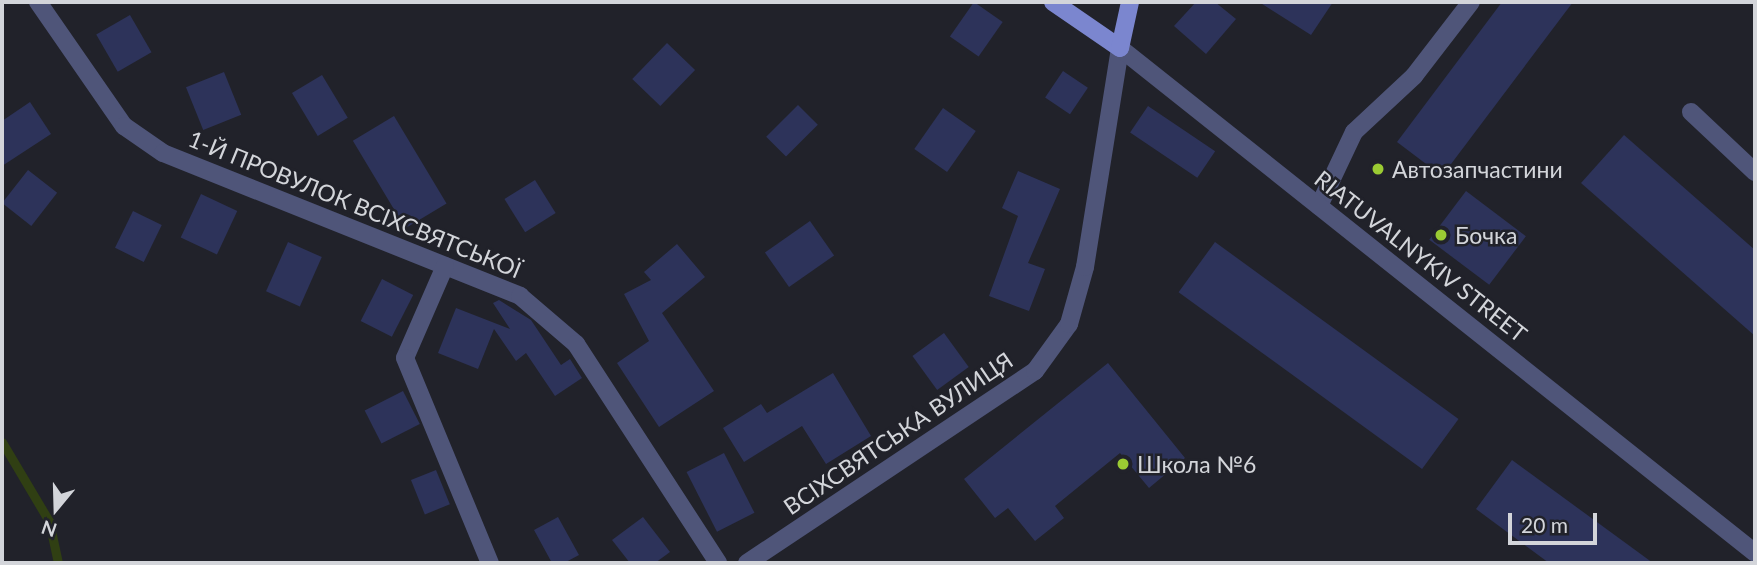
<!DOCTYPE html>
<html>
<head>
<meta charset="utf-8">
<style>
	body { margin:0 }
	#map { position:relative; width:1757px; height:565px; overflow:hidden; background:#21222a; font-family:Lato,sans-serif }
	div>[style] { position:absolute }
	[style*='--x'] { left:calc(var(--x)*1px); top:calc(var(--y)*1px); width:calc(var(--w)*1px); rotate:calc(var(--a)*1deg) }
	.stream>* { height:9px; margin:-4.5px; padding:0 4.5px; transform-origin:4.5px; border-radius:4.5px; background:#303f13 }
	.building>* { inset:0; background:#2d335a; transform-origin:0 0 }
	.minor>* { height:18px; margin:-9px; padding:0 9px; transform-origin:9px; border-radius:9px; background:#4f5579 }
	.major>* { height:18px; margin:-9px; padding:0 9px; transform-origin:9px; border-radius:9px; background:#7b86cf }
	.dots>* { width:19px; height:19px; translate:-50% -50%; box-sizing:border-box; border:4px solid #21222a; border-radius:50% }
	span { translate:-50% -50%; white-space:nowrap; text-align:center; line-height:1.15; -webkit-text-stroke:5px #21222a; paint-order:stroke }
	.poi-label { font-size:23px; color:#d3d5da }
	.left { translate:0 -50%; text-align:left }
	.street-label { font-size:23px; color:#d3d5da }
	.frame { position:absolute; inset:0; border:4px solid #d3d5da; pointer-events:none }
	.north { position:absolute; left:21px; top:474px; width:70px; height:70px; -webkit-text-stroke:5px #21222a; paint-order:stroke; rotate:199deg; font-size:19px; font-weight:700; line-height:28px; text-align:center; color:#d3d5da }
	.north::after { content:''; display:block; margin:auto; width:24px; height:32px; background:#d3d5da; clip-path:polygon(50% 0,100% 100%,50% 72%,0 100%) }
	.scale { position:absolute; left:1508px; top:513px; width:89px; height:32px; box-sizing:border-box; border:4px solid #d3d5da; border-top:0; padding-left:9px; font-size:21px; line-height:24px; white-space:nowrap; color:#d3d5da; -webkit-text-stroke:5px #21222a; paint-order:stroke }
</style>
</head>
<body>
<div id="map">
	<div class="stream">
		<div style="--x:2;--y:442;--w:92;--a:59.3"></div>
		<div style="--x:49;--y:521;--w:43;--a:77.9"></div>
	</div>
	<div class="building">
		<div style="left:974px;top:2px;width:35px;height:42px;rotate:35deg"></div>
		<div style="clip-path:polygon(1196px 2px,1215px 2px,1236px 19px,1206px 54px,1174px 26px)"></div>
		<div style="clip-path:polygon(1259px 2px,1333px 2px,1311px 35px)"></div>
		<div style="clip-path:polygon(1502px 2px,1573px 2px,1442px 176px,1397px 142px)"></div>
		<div style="left:130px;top:15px;width:43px;height:39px;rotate:60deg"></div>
		<div style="left:667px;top:43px;width:39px;height:50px;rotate:44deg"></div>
		<div style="left:1063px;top:71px;width:30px;height:32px;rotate:34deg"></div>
		<div style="left:224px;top:72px;width:46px;height:41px;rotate:68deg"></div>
		<div style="left:322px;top:75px;width:50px;height:35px;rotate:59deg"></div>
		<div style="clip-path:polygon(30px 102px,51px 134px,2px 166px,2px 121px)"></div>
		<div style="left:798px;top:105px;width:28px;height:45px;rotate:45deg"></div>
		<div style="left:1148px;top:106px;width:81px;height:32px;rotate:34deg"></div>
		<div style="left:943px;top:108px;width:40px;height:50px;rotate:35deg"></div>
		<div style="left:394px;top:116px;width:102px;height:48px;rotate:59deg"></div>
		<div style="clip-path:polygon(1624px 135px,1755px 250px,1755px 336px,1581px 183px)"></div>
		<div style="left:28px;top:170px;width:37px;height:42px;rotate:38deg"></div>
		<div style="clip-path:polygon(1018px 171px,1060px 189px,1028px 263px,1045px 269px,1029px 311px,989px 296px,1018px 216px,1002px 208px)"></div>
		<div style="left:535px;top:180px;width:39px;height:36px;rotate:58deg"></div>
		<div style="left:1466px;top:191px;width:75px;height:61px;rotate:37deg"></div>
		<div style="left:201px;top:194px;width:40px;height:48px;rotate:25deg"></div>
		<div style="left:133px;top:211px;width:32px;height:41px;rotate:26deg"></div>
		<div style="left:810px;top:221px;width:42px;height:55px;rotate:55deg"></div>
		<div style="left:288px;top:242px;width:37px;height:54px;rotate:24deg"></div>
		<div style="left:1215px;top:242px;width:301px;height:62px;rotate:36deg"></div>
		<div style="clip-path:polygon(677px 244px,705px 277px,662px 313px,714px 391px,659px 427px,617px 363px,649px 341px,624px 294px,651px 280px,644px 272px)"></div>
		<div style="left:382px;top:279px;width:35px;height:47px;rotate:27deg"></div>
		<div style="clip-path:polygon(499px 300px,531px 320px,561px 365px,570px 359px,582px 378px,555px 396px,526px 353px,516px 361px,494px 329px,478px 369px,438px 353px,456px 308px,510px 329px,493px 303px)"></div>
		<div style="left:944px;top:333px;width:42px;height:39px;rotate:54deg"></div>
		<div style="clip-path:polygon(1108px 363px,1185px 458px,1149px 488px,1120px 453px,1055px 506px,1064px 518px,1035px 541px,1008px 508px,995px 518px,964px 479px)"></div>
		<div style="clip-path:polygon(833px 373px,871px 436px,826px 464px,802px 426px,744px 462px,723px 428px,761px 404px,767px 413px)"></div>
		<div style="left:403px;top:391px;width:37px;height:43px;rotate:63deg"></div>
		<div style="left:724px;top:453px;width:67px;height:42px;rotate:63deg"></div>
		<div style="clip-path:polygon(1512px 460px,1653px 563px,1549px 563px,1476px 509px)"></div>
		<div style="left:436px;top:470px;width:37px;height:27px;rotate:68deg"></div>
		<div style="clip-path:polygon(558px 517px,579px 555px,564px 563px,552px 563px,534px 530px)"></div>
		<div style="clip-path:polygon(643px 517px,670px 552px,655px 563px,630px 563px,612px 540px)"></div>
	</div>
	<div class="minor">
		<div style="--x:38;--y:2;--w:151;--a:55.3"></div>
		<div style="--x:124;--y:126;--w:47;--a:34.7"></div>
		<div style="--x:163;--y:153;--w:385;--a:21.8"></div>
		<div style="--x:520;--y:296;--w:74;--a:40.6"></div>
		<div style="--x:576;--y:344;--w:261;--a:57"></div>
		<div style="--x:1691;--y:112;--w:88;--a:43.2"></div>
		<div style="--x:1319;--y:206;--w:82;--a:-64.7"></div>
		<div style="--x:1354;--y:132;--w:82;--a:-43"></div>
		<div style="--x:1414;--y:76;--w:93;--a:-52.4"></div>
		<div style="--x:445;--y:266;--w:100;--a:113.5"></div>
		<div style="--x:405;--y:358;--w:222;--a:67.5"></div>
		<div style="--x:747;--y:563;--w:346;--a:-33.7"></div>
		<div style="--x:1035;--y:371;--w:58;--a:-54.1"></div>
		<div style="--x:1069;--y:324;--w:59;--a:-74.3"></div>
		<div style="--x:1085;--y:267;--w:222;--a:-80.9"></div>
		<div style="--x:1120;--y:48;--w:811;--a:38.49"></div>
	</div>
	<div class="major">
		<div style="--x:1053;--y:2;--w:81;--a:34.5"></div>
		<div style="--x:1120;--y:48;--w:47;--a:-77.7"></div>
	</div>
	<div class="dots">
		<div style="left:1378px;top:169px;background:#9bcb33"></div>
		<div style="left:1441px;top:235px;background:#9bcb33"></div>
		<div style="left:1123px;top:464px;background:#9bcb33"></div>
	</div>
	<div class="poi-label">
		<span class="left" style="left:1392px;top:169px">Автозапчастини</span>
		<span class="left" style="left:1455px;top:235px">Бочка</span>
		<span class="left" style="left:1137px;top:464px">Школа №6</span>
	</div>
	<div class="street-label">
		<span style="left:355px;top:204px;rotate:22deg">1-Й ПРОВУЛОК ВСІХСВЯТСЬКОЇ</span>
		<span style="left:1421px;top:256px;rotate:38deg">RIATUVALNYKIV STREET</span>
		<span style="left:898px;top:433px;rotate:-34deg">ВСІХСВЯТСЬКА ВУЛИЦЯ</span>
	</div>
	<div class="frame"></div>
	<div class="north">N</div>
	<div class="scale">20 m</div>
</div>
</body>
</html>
